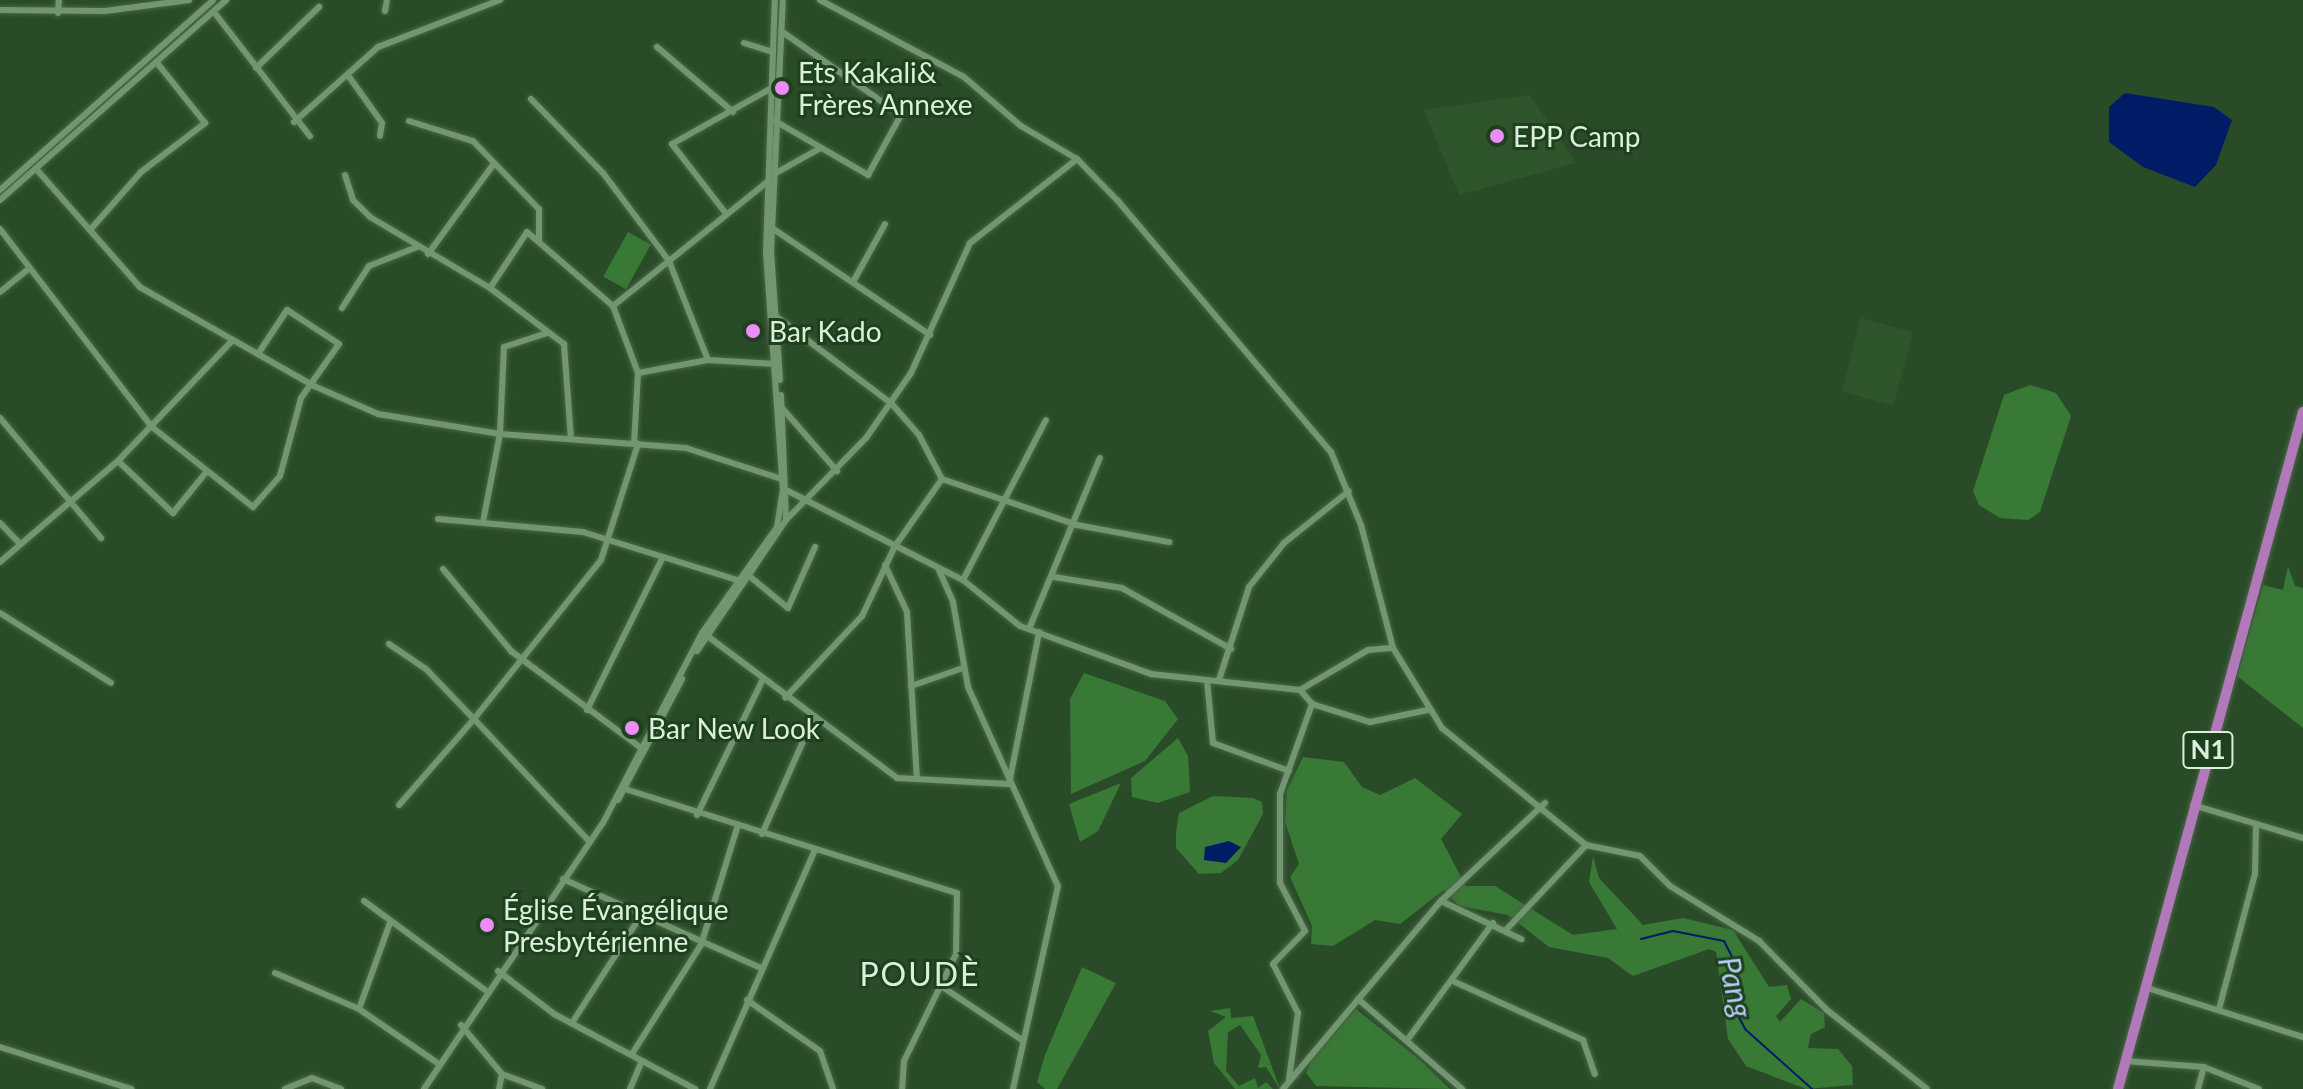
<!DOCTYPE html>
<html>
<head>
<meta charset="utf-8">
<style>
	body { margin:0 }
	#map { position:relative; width:2303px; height:1089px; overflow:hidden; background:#2a4b28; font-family:Lato,sans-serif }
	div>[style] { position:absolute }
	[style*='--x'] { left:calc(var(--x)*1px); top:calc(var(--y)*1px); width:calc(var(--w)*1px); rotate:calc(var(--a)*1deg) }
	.built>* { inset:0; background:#2e552b; transform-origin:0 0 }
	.green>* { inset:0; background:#397936; transform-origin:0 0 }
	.water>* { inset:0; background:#001c66 }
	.stream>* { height:2px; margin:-1px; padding:0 1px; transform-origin:1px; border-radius:1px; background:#001c66 }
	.roads { filter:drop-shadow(0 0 2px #496647) drop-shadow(0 0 2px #496647) }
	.minor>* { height:6px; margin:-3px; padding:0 3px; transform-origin:3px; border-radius:3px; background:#72966f }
	.trunk>* { height:10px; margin:-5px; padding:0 5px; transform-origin:5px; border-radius:5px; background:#b279ba }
	.dots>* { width:22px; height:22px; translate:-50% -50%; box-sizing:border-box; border:4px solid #1f401e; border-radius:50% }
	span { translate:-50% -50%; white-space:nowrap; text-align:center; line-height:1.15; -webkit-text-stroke:6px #1f401e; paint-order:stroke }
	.shield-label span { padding:2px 6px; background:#1f401e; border:2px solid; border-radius:6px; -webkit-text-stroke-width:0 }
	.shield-label { font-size:26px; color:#dcefda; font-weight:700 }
	.poi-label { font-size:28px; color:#dcefda }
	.left { translate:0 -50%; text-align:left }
	.water-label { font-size:30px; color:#b6cdf8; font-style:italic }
	.quarter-label { font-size:32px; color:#dcefda; letter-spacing:2px }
</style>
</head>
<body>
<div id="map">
	<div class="built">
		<div style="clip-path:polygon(1530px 95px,1576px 163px,1459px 195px,1424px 110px)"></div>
		<div style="left:1861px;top:318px;width:54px;height:76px;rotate:15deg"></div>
	</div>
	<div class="green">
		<div style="left:628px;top:232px;width:26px;height:51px;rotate:29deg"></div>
		<div style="clip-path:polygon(2030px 385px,2056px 393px,2071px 416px,2040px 512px,2028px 520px,2000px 518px,1979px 505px,1973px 491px,2004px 395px)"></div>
		<div style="clip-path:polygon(2288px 566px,2295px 586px,2303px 588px,2303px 728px,2237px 676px,2263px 585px,2283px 590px)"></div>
		<div style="clip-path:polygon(1084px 673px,1165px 701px,1178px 719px,1145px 761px,1071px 794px,1070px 699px)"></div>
		<div style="clip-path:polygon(1178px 738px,1188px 756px,1190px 792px,1158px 803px,1132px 797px,1131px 778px)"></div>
		<div style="clip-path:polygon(1303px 757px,1344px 762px,1362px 787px,1380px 795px,1415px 778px,1462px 814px,1441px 839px,1466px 886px,1495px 886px,1573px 935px,1617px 929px,1589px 882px,1593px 856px,1599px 878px,1643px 925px,1683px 918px,1733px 930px,1769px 987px,1787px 985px,1791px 999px,1776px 1016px,1780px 1022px,1801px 999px,1824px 1013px,1825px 1027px,1811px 1034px,1808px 1048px,1838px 1049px,1852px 1066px,1853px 1085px,1806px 1089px,1746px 1066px,1728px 1039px,1716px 952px,1709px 949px,1633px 976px,1608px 958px,1549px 947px,1508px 915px,1459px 906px,1444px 890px,1400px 924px,1375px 920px,1333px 946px,1311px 944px,1312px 926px,1290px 877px,1299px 864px,1285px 822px,1287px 790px)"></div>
		<div style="clip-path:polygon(1121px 783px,1098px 831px,1080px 842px,1069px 804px)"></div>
		<div style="clip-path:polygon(1213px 796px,1253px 798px,1262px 802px,1263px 814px,1238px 860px,1221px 873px,1199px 874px,1176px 848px,1176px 832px,1179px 813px)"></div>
		<div style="clip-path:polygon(1082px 967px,1116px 983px,1057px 1089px,1045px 1089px,1037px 1082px,1045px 1055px)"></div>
		<div style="clip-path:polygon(1230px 1008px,1231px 1018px,1253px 1016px,1280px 1089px,1266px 1067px,1258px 1068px,1261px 1055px,1240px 1025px,1228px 1032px,1226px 1071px,1239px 1086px,1255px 1078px,1258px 1088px,1266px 1082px,1273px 1089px,1235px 1089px,1214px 1063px,1208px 1031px,1226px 1017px,1210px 1011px)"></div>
		<div style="clip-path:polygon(1356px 1009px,1420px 1060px,1450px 1089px,1316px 1086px,1306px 1073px,1311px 1061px)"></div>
	</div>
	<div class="water">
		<div style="clip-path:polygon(2125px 93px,2214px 107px,2232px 120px,2216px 165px,2195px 187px,2143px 167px,2109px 142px,2109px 107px)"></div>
		<div style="clip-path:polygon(1229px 841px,1241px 847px,1226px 863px,1204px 860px,1205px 847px)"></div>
	</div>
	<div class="stream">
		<div style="--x:1641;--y:939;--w:33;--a:-14"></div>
		<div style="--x:1673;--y:931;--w:52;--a:11.1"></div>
		<div style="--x:1724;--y:941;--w:28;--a:63"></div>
		<div style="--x:1737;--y:966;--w:40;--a:95.7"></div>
		<div style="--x:1733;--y:1006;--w:26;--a:62"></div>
		<div style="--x:1745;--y:1029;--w:90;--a:41.8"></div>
	</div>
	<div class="roads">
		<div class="minor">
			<div style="--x:820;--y:0;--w:163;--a:28.1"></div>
			<div style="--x:964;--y:77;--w:75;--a:40.7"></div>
			<div style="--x:1021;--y:126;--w:65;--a:30.5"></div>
			<div style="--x:1077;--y:159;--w:59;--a:45.7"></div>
			<div style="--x:1118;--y:201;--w:329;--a:49.7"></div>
			<div style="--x:1331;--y:452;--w:79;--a:67.7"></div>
			<div style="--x:1361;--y:525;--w:127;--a:75.4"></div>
			<div style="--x:1393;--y:648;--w:94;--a:58.5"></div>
			<div style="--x:1442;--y:728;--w:186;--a:39.1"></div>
			<div style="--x:1586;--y:845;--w:55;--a:11.5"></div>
			<div style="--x:1640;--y:856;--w:42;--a:45"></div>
			<div style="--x:1670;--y:886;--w:105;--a:31.7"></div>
			<div style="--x:1759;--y:941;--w:97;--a:45.4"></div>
			<div style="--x:1827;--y:1010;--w:127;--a:38.3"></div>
			<div style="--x:0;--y:10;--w:105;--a:0.5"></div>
			<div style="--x:105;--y:11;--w:85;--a:-7.5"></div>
			<div style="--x:385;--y:11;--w:11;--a:-80"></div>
			<div style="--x:214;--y:12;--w:157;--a:52.3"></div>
			<div style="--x:58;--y:13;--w:13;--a:-86"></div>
			<div style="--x:744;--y:43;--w:30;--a:17"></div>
			<div style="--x:657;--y:47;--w:100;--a:40.5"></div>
			<div style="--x:256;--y:68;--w:88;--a:-44.1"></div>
			<div style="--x:350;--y:78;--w:55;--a:54.6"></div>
			<div style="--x:382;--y:123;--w:13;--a:99"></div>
			<div style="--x:531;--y:99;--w:103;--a:45.8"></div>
			<div style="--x:603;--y:173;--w:110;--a:53.1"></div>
			<div style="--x:669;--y:261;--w:106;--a:68.5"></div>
			<div style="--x:409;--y:121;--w:67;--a:17.4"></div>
			<div style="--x:473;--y:141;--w:95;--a:45.9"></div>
			<div style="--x:539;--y:209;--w:32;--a:90"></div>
			<div style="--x:775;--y:121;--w:108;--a:30.1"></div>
			<div style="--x:868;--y:175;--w:68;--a:-61.2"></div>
			<div style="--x:901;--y:115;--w:146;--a:-145"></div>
			<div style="--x:294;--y:122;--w:113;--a:-41.8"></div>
			<div style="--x:378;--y:47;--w:131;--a:-21.1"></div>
			<div style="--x:38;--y:171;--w:154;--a:48.7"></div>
			<div style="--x:140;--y:287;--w:200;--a:29.6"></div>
			<div style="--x:314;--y:386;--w:70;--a:23.6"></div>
			<div style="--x:378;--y:414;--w:124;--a:9.3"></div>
			<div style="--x:500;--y:434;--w:187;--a:4.3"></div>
			<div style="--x:686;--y:448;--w:101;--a:17.9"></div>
			<div style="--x:774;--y:174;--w:51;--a:-29.1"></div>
			<div style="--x:345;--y:175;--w:26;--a:72"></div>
			<div style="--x:353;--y:200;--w:24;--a:45"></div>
			<div style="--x:370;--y:217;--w:139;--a:30.6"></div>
			<div style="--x:490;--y:288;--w:93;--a:37.1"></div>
			<div style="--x:564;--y:344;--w:95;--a:85.8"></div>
			<div style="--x:0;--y:190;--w:285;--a:-41.7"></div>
			<div style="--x:0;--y:200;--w:302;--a:-41.5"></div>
			<div style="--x:724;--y:211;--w:85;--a:-127.8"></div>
			<div style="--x:672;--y:144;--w:112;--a:-29.3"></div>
			<div style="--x:772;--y:228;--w:191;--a:34.1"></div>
			<div style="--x:0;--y:229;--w:250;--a:52.5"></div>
			<div style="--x:152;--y:427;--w:129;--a:38.4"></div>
			<div style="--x:253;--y:507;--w:41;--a:-48.9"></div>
			<div style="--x:280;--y:476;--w:81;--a:-74.9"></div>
			<div style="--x:301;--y:398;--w:66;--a:-54.9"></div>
			<div style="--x:339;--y:344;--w:62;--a:-146.8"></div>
			<div style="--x:287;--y:310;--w:53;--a:123.4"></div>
			<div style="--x:90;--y:230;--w:77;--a:-48.7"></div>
			<div style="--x:141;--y:172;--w:81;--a:-37.4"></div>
			<div style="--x:205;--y:123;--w:75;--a:-128.5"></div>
			<div style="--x:428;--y:254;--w:110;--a:-53.9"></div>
			<div style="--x:853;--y:282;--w:66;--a:-61.1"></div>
			<div style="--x:490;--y:288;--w:67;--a:-56.5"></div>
			<div style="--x:527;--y:232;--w:113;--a:40.7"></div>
			<div style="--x:613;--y:306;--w:72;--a:69.5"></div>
			<div style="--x:638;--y:373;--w:71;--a:93.2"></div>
			<div style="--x:0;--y:292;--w:38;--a:-39"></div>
			<div style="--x:613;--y:306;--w:198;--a:-38.8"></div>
			<div style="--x:342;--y:308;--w:50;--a:-57.3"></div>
			<div style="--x:369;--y:266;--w:52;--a:-21.6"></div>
			<div style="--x:778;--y:318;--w:141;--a:37"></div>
			<div style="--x:891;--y:403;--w:43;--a:48.8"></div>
			<div style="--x:919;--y:435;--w:50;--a:62.4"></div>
			<div style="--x:942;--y:479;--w:82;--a:125"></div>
			<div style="--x:895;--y:546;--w:77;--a:115.2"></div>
			<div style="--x:862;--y:616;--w:112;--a:133.2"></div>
			<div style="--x:638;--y:373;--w:71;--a:-10.5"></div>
			<div style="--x:708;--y:360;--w:67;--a:3.4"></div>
			<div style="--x:780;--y:380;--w:129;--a:-94"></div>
			<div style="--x:771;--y:251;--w:251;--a:-87.3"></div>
			<div style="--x:782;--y:408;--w:84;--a:48.9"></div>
			<div style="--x:0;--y:418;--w:157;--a:49.9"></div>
			<div style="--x:118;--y:461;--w:76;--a:43.4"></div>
			<div style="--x:173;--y:513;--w:54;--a:-51"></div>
			<div style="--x:942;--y:479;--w:143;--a:18.8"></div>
			<div style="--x:1077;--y:525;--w:94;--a:10.5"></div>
			<div style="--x:788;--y:491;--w:196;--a:27"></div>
			<div style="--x:963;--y:580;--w:73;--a:38.9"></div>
			<div style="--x:1020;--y:626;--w:140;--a:20.1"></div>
			<div style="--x:1151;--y:674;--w:150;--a:6.1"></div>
			<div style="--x:1300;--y:690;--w:79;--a:-30.5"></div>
			<div style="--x:1368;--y:650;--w:25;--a:-5"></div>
			<div style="--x:438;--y:519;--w:146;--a:5.1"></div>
			<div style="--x:583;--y:532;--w:161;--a:17.3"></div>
			<div style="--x:786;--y:520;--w:115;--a:-45.7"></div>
			<div style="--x:866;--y:438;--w:79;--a:-55.3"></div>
			<div style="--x:911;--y:373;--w:143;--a:-65.6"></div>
			<div style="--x:970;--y:243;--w:136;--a:-38.1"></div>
			<div style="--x:483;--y:522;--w:90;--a:-79.1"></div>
			<div style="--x:500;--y:434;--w:87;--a:-87.4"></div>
			<div style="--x:504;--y:347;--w:45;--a:-18"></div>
			<div style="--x:0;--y:523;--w:28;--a:46"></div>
			<div style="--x:0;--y:562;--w:155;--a:-40.6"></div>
			<div style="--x:118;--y:461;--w:166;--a:-46.5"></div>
			<div style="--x:885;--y:565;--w:52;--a:64.9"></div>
			<div style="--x:907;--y:612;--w:167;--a:86.6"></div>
			<div style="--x:938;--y:568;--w:37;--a:66"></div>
			<div style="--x:953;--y:602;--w:86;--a:80"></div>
			<div style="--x:968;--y:687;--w:218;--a:65.7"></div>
			<div style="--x:1058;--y:886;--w:208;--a:102.5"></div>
			<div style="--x:443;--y:569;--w:107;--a:50.3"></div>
			<div style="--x:511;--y:651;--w:162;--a:36.7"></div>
			<div style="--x:748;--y:575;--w:52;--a:39.5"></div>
			<div style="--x:788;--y:608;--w:67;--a:-66.1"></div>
			<div style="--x:1054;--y:577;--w:69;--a:9.2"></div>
			<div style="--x:1122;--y:588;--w:125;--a:29.2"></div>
			<div style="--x:963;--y:580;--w:180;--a:-62.6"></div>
			<div style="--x:0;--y:613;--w:131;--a:32.2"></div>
			<div style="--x:1029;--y:629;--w:185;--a:-67.5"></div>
			<div style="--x:706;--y:635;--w:239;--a:36.8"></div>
			<div style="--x:897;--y:778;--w:112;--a:3.1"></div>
			<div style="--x:1009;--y:784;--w:155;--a:-78.8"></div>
			<div style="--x:389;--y:644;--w:45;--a:34"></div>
			<div style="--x:426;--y:669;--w:69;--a:46.2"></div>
			<div style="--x:474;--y:719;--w:114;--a:131.1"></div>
			<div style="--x:697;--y:651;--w:158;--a:-55.8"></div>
			<div style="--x:786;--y:520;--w:125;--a:-92.3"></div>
			<div style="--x:1207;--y:680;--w:63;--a:84.6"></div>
			<div style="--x:1213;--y:743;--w:81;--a:20.2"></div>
			<div style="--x:1219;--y:680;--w:98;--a:-72.1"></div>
			<div style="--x:1249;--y:587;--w:56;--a:-51.5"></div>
			<div style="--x:1284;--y:543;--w:83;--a:-38.7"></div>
			<div style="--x:911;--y:686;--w:55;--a:-19.1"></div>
			<div style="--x:1300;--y:690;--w:18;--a:49"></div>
			<div style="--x:1312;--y:704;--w:61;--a:17.2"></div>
			<div style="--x:1370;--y:722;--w:59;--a:-11.7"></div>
			<div style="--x:587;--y:710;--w:171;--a:-63.6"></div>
			<div style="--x:625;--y:789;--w:348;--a:17.4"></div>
			<div style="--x:957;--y:893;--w:61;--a:90.9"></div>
			<div style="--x:956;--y:954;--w:119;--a:115.9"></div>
			<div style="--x:904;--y:1061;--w:28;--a:94"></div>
			<div style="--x:618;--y:800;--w:137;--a:-62.1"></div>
			<div style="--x:2193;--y:805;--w:115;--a:16.7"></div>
			<div style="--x:697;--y:815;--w:151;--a:-64.1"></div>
			<div style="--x:762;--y:834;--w:126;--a:-66.1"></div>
			<div style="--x:589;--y:841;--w:168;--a:-133.3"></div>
			<div style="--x:474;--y:719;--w:203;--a:-51.4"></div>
			<div style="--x:601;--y:560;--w:122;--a:-72.3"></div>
			<div style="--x:563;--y:879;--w:217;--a:24.2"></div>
			<div style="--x:364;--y:901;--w:150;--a:36.3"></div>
			<div style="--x:1441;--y:901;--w:89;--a:25.4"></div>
			<div style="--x:1506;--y:930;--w:117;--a:-46.7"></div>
			<div style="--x:498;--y:971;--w:71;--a:37.5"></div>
			<div style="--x:554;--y:1014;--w:160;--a:28"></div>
			<div style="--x:275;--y:973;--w:91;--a:23.2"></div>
			<div style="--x:359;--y:1009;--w:97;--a:34.5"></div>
			<div style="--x:1455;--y:982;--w:141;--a:24.4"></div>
			<div style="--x:1583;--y:1040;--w:36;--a:71"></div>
			<div style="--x:941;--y:986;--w:97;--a:33.7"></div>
			<div style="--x:2144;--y:987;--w:167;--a:17.5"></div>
			<div style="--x:1358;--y:999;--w:138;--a:40.9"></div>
			<div style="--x:747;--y:1000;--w:89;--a:34.9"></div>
			<div style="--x:820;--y:1051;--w:40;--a:71.1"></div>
			<div style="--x:359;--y:1009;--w:91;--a:-70.2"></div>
			<div style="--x:2219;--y:1009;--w:140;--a:-75.1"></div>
			<div style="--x:2255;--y:874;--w:48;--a:-88.8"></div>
			<div style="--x:572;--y:1023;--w:126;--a:-57.3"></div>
			<div style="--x:461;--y:1025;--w:64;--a:50.1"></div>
			<div style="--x:502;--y:1074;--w:43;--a:20.6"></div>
			<div style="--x:1408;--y:1039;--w:144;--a:-53.8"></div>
			<div style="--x:0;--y:1047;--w:138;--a:17.8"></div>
			<div style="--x:632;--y:1054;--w:129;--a:-57.7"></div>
			<div style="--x:701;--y:945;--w:122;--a:-72.9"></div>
			<div style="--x:2125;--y:1061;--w:79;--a:4.3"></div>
			<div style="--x:2204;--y:1067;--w:59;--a:21.8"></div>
			<div style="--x:1289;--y:1079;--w:67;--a:-82.2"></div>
			<div style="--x:1298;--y:1013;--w:55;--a:-117"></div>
			<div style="--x:1273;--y:964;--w:46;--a:-45.9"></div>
			<div style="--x:1305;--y:931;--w:54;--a:-117.5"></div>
			<div style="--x:1280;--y:883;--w:89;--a:-90"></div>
			<div style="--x:1280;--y:794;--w:96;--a:-70.4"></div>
			<div style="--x:285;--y:1089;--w:29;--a:-22"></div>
			<div style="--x:312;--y:1078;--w:31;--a:21"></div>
			<div style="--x:424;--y:1089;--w:321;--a:-56.1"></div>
			<div style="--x:603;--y:823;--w:214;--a:-62.5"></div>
			<div style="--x:702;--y:633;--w:130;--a:-54.7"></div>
			<div style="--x:777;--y:527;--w:37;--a:-81"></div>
			<div style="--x:783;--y:490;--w:239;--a:-94.1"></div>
			<div style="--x:766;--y:252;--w:252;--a:-88"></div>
			<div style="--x:499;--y:1089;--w:15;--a:-79"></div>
			<div style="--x:630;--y:1089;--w:30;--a:-67"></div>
			<div style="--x:710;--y:1089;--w:261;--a:-66.3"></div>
			<div style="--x:1283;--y:1089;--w:246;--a:-50"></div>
			<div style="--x:1441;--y:901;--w:143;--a:-43.3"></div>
			<div style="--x:2198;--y:1089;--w:23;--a:-75"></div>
		</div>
		<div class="trunk">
			<div style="--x:2118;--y:1089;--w:702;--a:-74.72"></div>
		</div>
	</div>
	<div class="dots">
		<div style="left:782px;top:88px;background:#ed8cf9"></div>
		<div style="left:1497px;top:136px;background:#ed8cf9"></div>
		<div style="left:753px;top:331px;background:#ed8cf9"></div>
		<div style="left:632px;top:728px;background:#ed8cf9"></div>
		<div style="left:487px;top:925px;background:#ed8cf9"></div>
	</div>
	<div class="shield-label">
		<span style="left:2208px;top:750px">N1</span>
	</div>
	<div class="poi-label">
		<span class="left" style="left:798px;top:88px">Ets Kakali&amp;<br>Frères Annexe</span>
		<span class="left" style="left:1513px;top:136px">EPP Camp</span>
		<span class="left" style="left:769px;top:331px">Bar Kado</span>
		<span class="left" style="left:648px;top:728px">Bar New Look</span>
		<span class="left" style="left:503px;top:925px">Église Évangélique<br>Presbytérienne</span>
	</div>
	<div class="water-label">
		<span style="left:1736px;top:987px;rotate:77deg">Pang</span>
	</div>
	<div class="quarter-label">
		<span style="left:920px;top:974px">POUDÈ</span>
	</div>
</div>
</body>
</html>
